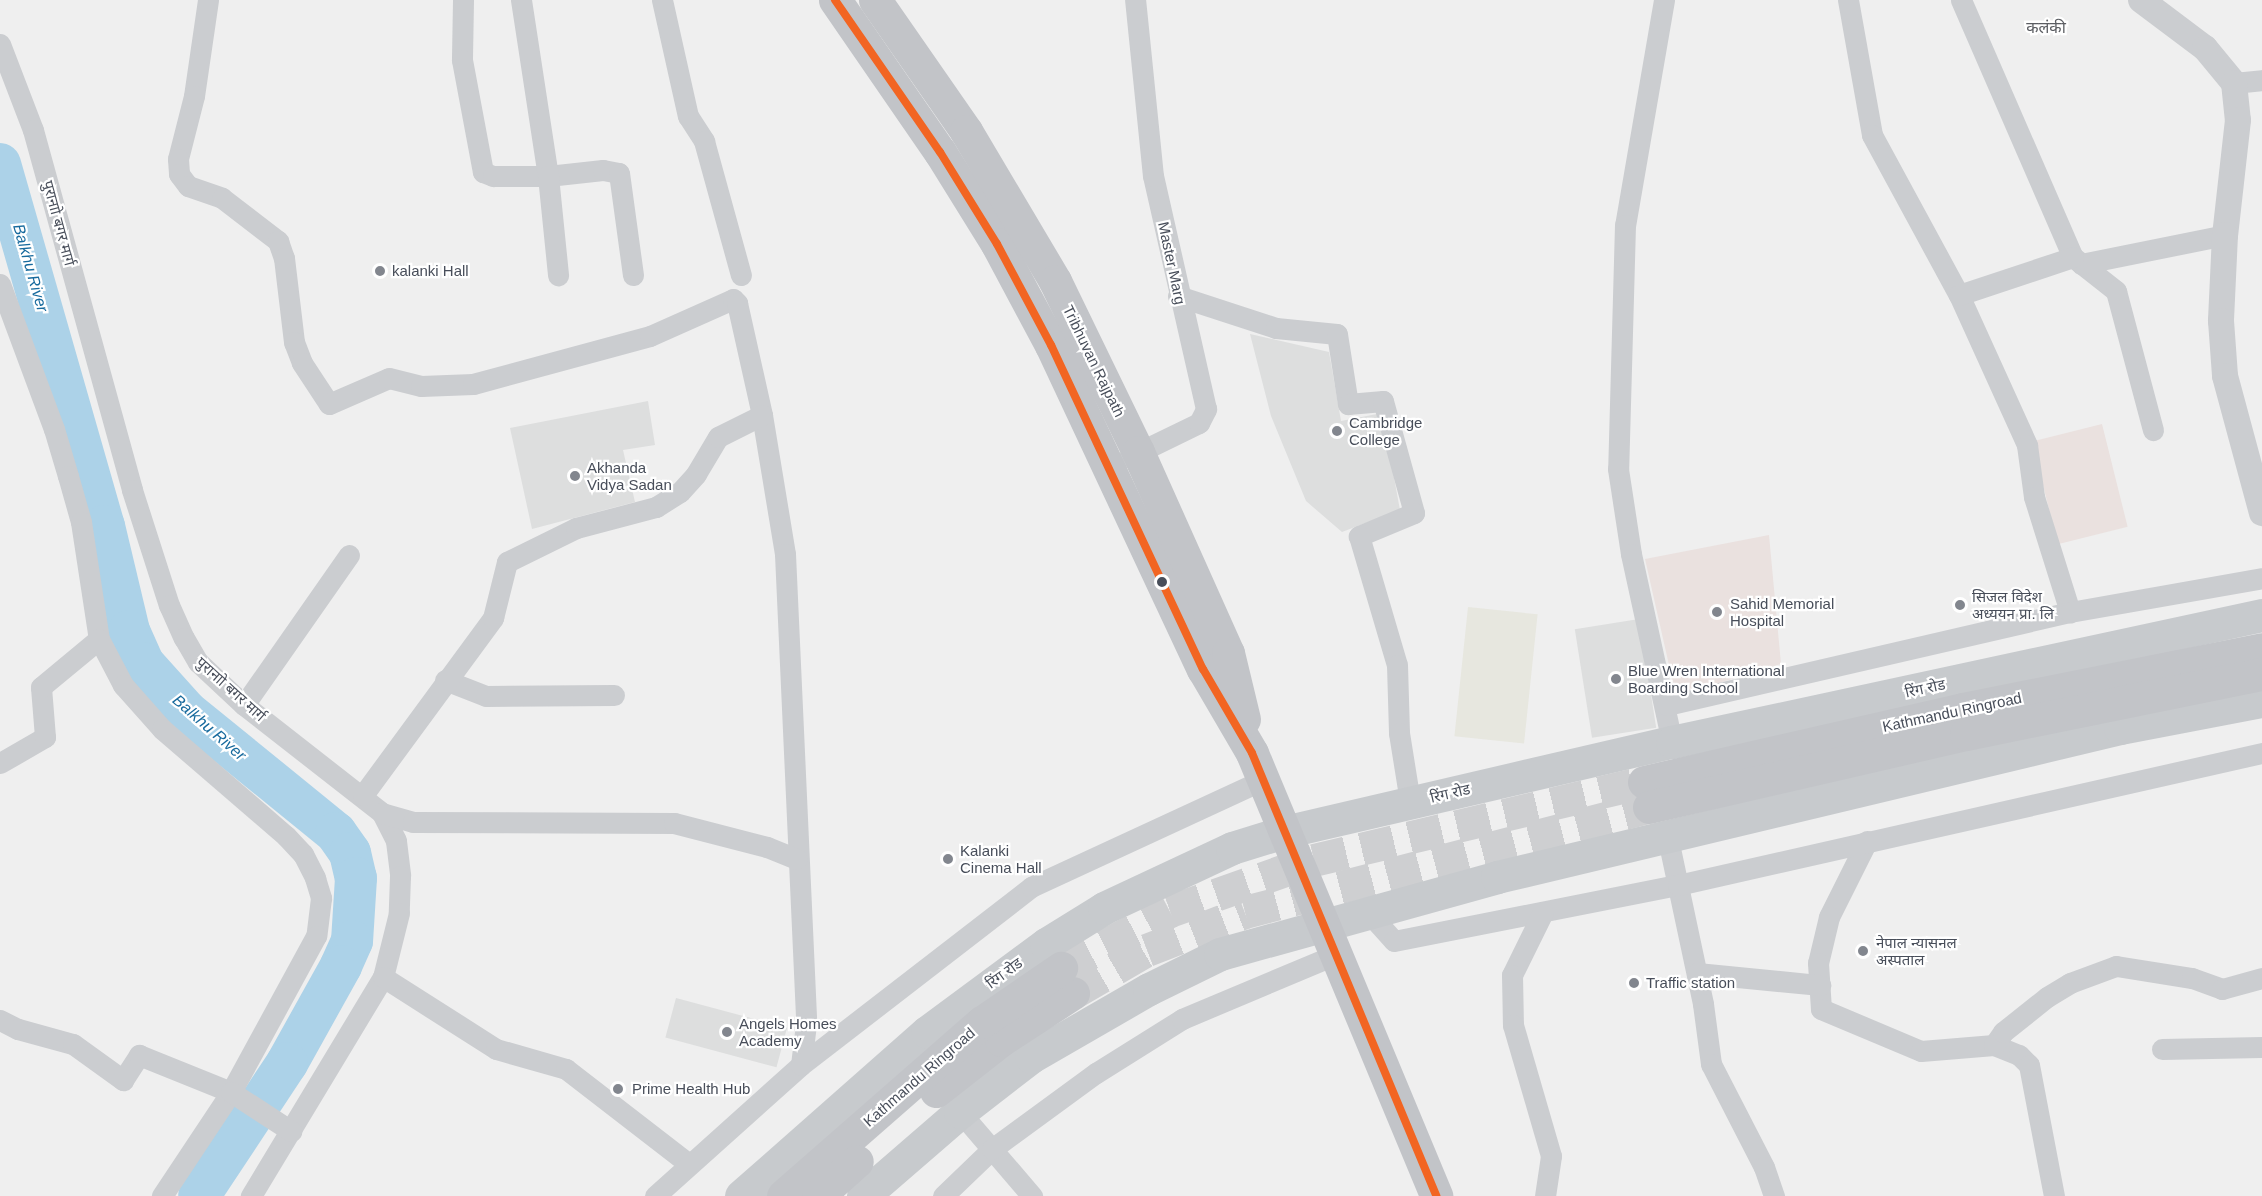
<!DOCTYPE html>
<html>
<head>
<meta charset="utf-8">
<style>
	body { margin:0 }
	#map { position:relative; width:2262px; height:1196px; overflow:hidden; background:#efefef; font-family:Arial,"Noto Sans Devanagari",sans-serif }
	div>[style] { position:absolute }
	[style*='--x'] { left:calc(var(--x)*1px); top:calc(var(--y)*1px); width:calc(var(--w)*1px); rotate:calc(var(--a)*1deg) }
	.commercial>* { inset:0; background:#e7e7df; transform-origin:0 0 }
	.education>* { inset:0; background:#dddede; transform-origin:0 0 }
	.medical>* { inset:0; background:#eae1df; transform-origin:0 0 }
	.river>* { height:42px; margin:-21px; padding:0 21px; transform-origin:21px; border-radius:21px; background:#acd2e8 }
	.trunk-tunnel>* { height:33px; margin-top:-16.5px; transform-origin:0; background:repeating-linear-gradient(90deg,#cecfd1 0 33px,transparent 0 49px) }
	.minor>* { height:21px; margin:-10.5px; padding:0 10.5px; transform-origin:10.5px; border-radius:10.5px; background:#cbcdd0 }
	.tertiary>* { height:26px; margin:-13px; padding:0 13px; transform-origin:13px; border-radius:13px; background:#cbcdd0 }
	.primary>* { height:33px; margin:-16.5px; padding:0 16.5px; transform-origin:16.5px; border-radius:16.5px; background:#c7cacd }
	.trunk>* { height:33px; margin:-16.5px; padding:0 16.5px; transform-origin:16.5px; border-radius:16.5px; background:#c2c4c8 }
	.bus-1>* { height:8px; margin:-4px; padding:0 4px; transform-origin:4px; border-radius:4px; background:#f26522 }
	.dots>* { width:16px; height:16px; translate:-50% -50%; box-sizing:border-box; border:3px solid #fff; border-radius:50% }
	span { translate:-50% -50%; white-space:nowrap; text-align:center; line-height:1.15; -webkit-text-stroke:4.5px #fff; paint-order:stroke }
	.street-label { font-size:15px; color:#484e5a }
	.poi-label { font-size:15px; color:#484e5a }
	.left { translate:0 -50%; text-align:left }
	.neighbourhood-label { font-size:16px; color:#5b5d62 }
	.water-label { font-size:16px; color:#176a9d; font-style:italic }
</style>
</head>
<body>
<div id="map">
	<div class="commercial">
		<div style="left:1468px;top:607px;width:70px;height:130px;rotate:6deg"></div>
	</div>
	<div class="education">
		<div style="clip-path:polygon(1250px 334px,1329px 352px,1341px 421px,1382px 413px,1400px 510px,1342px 532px,1306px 501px,1271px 416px)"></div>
		<div style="clip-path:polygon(648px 401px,655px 445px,623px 450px,635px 502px,532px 529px,510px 428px)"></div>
		<div style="left:1639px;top:619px;width:110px;height:65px;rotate:81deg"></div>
		<div style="left:676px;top:998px;width:115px;height:41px;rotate:15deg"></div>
	</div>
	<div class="medical">
		<div style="left:2102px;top:424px;width:106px;height:72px;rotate:76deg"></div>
		<div style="clip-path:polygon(1769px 535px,1781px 664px,1676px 696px,1645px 559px)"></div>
	</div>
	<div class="river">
		<div style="--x:0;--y:164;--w:377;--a:74"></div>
		<div style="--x:104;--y:526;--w:108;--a:76.6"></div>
		<div style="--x:129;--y:631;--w:35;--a:66"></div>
		<div style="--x:143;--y:663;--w:64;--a:48.1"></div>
		<div style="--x:186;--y:711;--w:193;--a:39.1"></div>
		<div style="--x:336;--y:833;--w:24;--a:55"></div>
		<div style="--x:350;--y:853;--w:26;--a:77"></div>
		<div style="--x:356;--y:878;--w:63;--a:93.6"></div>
		<div style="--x:352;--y:941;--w:27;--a:114"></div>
		<div style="--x:341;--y:966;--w:111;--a:119.1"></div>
		<div style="--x:287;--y:1063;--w:159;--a:123.5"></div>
	</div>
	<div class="trunk-tunnel">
		<div style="--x:1061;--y:968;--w:123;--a:-27.6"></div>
		<div style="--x:1170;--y:911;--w:153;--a:-19.5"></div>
		<div style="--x:1314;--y:860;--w:339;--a:-13.3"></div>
		<div style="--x:1073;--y:993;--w:86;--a:-30.2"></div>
		<div style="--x:1147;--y:950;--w:105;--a:-21.2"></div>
		<div style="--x:1245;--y:912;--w:417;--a:-14.6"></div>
	</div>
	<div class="minor">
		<div style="--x:208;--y:0;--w:97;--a:98.3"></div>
		<div style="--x:194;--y:96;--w:65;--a:104.3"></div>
		<div style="--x:178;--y:159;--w:15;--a:86"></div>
		<div style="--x:179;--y:174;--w:15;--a:53"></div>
		<div style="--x:188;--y:186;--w:36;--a:19"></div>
		<div style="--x:222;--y:198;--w:71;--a:37.5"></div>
		<div style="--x:278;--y:241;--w:18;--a:71"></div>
		<div style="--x:284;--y:258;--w:85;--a:83.2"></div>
		<div style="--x:294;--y:342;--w:22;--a:69"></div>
		<div style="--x:302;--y:363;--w:49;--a:56.6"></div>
		<div style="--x:329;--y:404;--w:65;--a:-23.4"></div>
		<div style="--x:389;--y:378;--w:33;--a:14"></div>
		<div style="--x:421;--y:386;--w:52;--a:-2.2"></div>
		<div style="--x:473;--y:384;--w:183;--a:-15.2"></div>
		<div style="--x:650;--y:336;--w:91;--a:-24"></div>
		<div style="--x:733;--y:299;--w:6;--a:45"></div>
		<div style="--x:737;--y:303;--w:115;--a:77.4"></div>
		<div style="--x:762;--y:415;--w:141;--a:80.6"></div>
		<div style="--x:785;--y:554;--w:470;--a:87.4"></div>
		<div style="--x:806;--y:1024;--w:41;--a:97"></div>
		<div style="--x:463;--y:0;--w:60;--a:91"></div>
		<div style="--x:462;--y:60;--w:114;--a:79.4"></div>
		<div style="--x:483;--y:172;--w:11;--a:22"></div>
		<div style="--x:493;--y:176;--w:55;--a:0"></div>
		<div style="--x:548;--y:176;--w:55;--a:-6.2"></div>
		<div style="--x:603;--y:170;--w:16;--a:11"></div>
		<div style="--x:619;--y:173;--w:103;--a:82.2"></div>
		<div style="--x:521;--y:0;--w:178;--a:81.3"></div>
		<div style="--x:548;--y:176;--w:100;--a:84.2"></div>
		<div style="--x:662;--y:0;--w:119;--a:77.4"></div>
		<div style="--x:688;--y:116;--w:30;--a:57"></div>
		<div style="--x:704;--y:141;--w:139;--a:74.6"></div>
		<div style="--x:1664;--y:0;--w:228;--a:99.8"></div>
		<div style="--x:1625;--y:225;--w:244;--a:91.6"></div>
		<div style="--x:1618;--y:469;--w:86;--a:81.3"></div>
		<div style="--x:1631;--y:554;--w:192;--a:77.7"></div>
		<div style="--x:1848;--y:0;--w:137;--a:79.9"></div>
		<div style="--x:1872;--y:135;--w:182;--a:61.5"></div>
		<div style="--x:1959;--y:295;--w:165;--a:65.6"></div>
		<div style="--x:2027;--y:445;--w:52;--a:82.3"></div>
		<div style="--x:2034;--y:497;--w:121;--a:72.6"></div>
		<div style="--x:1961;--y:0;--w:280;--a:66.5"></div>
		<div style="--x:2073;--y:257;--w:55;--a:38.3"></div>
		<div style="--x:2116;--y:291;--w:144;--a:75.1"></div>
		<div style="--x:0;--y:44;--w:92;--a:69"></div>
		<div style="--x:33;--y:130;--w:373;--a:74.6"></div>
		<div style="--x:132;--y:490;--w:121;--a:72.2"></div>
		<div style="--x:169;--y:605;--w:36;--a:66"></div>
		<div style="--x:184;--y:638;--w:28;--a:60"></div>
		<div style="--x:198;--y:662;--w:63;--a:43.1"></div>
		<div style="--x:244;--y:705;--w:175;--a:38"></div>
		<div style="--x:382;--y:813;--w:31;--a:63"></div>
		<div style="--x:396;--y:841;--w:35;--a:83"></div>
		<div style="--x:400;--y:876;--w:37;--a:92"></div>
		<div style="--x:399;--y:913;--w:66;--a:104"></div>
		<div style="--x:383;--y:977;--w:256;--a:121.1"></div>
		<div style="--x:2234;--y:83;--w:28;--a:-6"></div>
		<div style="--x:2081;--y:264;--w:147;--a:-11.4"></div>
		<div style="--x:0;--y:284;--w:155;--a:69.6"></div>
		<div style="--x:54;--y:429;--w:49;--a:73.4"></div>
		<div style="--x:68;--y:476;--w:48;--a:74.2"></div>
		<div style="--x:81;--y:522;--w:118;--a:81.3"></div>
		<div style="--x:1959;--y:295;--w:120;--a:-18.4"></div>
		<div style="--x:1178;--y:296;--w:103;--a:18.1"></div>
		<div style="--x:1276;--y:328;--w:61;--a:5.6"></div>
		<div style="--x:1337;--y:334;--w:71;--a:81.1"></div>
		<div style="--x:1348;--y:404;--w:35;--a:-5"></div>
		<div style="--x:1383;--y:401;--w:116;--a:74.5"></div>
		<div style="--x:1414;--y:513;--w:60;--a:157.3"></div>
		<div style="--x:1359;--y:536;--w:134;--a:73.6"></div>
		<div style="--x:1397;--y:665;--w:68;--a:88.3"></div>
		<div style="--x:1399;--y:733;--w:70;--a:80.9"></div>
		<div style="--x:1129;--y:457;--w:78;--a:-25.9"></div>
		<div style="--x:1199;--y:423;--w:16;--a:-63"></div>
		<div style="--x:1206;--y:409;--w:239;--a:-102.8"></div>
		<div style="--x:1153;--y:176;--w:177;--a:-95.8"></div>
		<div style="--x:445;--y:680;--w:44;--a:21.3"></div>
		<div style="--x:486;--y:696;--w:128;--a:-0.4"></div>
		<div style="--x:244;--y:705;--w:183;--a:-55"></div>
		<div style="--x:1667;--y:705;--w:414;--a:-13"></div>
		<div style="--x:2070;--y:612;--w:195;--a:-10"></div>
		<div style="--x:0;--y:763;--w:52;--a:-30"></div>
		<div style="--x:45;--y:737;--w:50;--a:-94.6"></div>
		<div style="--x:41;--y:687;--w:75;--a:-39.6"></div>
		<div style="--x:99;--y:639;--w:52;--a:62.4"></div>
		<div style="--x:123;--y:685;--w:59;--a:48.4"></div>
		<div style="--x:162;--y:729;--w:164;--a:40.8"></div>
		<div style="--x:286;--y:836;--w:25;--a:47"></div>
		<div style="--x:303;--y:854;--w:27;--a:63"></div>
		<div style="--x:315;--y:878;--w:21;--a:73"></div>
		<div style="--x:321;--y:898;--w:38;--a:97"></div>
		<div style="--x:316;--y:936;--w:178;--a:118.6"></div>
		<div style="--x:231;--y:1092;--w:125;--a:123.6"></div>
		<div style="--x:363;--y:795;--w:220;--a:-53.7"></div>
		<div style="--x:493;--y:618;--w:58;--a:-76"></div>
		<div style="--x:507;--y:562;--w:77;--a:-26.2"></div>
		<div style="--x:576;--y:528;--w:83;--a:-14.7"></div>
		<div style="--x:656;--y:507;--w:28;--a:-32"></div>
		<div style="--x:680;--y:492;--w:24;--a:-48"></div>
		<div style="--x:696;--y:474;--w:43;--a:-59.3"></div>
		<div style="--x:718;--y:437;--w:49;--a:-26.6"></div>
		<div style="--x:382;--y:813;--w:32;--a:16"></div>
		<div style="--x:413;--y:822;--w:261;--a:0.2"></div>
		<div style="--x:674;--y:823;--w:96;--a:14.5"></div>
		<div style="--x:767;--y:847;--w:32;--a:22"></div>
		<div style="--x:1668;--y:839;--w:169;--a:78"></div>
		<div style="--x:1703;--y:1004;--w:61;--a:82.4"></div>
		<div style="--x:1711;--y:1064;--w:116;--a:62.8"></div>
		<div style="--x:1764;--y:1167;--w:31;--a:71"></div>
		<div style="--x:1867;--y:841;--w:85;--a:116.6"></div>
		<div style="--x:1829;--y:917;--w:47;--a:103.4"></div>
		<div style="--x:1818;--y:963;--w:46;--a:86.3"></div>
		<div style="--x:1821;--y:1009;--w:108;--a:22.8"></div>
		<div style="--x:1921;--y:1051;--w:73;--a:-4.7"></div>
		<div style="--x:1994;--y:1045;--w:27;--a:22"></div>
		<div style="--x:2019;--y:1055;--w:14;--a:45"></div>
		<div style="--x:2029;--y:1065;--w:133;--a:79.2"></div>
		<div style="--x:1367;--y:911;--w:40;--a:48"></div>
		<div style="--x:1394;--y:941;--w:289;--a:-11.2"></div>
		<div style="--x:1678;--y:885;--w:599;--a:-12.74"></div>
		<div style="--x:1543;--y:912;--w:70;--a:116.2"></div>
		<div style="--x:1512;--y:975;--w:50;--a:88.9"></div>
		<div style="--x:1513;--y:1025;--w:136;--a:73.8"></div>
		<div style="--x:1551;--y:1156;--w:40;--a:98.5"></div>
		<div style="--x:1697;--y:973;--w:124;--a:5.6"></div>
		<div style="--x:383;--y:977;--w:134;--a:32.5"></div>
		<div style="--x:496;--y:1049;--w:73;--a:15.9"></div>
		<div style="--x:566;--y:1069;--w:155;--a:37.7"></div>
		<div style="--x:0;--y:1020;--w:20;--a:27"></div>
		<div style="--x:18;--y:1029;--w:57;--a:15.3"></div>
		<div style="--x:73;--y:1044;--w:62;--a:35.8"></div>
		<div style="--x:123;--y:1080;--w:30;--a:-57"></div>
		<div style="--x:139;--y:1055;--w:99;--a:21.9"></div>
		<div style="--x:231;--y:1092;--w:72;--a:33"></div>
		<div style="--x:1994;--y:1045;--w:16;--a:-55"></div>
		<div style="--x:2003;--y:1032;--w:56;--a:-38.5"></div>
		<div style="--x:2047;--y:997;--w:27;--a:-31"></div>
		<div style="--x:2070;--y:983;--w:49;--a:-20.3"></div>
		<div style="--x:2116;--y:966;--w:77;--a:9"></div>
		<div style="--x:2192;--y:978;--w:32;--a:20"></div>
		<div style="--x:2222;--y:989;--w:41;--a:-15.4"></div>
		<div style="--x:2162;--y:1049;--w:100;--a:-1.1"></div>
		<div style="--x:960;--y:1112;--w:111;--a:49.4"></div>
		<div style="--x:655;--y:1196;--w:196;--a:-41.9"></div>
		<div style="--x:801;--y:1065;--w:291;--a:-37.7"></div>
		<div style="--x:1031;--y:887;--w:255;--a:-24.8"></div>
		<div style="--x:943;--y:1196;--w:68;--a:-43.8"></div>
		<div style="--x:992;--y:1149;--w:129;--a:-36.2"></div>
		<div style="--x:1096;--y:1073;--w:102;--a:-32.1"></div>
		<div style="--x:1182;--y:1019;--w:165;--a:-22.8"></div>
	</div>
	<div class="tertiary">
		<div style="--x:2141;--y:0;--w:80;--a:36.9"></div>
		<div style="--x:2205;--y:48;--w:45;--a:50.4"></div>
		<div style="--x:2234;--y:83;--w:37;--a:84"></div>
		<div style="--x:2238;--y:120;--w:116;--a:96.4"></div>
		<div style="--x:2225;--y:235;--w:86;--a:92.7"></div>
		<div style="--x:2221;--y:321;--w:55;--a:85.8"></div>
		<div style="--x:2225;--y:376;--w:142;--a:74.9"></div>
	</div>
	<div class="primary">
		<div style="--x:741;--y:1196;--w:248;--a:-41.4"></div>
		<div style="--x:927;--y:1032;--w:148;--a:-36.5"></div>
		<div style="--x:1046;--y:944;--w:68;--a:-31.8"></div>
		<div style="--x:1104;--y:908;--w:141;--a:-25.1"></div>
		<div style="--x:1232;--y:848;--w:54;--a:-17.1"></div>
		<div style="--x:1284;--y:832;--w:398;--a:-13.1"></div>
		<div style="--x:1672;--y:742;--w:604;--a:-12.15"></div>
		<div style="--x:863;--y:1196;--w:128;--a:-40.9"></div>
		<div style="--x:960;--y:1112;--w:90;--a:-37.8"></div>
		<div style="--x:1031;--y:1057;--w:136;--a:-30"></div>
		<div style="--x:1149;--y:989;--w:79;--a:-26.2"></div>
		<div style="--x:1220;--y:954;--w:288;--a:-15.5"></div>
		<div style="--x:1497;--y:877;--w:641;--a:-13.45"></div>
		<div style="--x:2120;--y:728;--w:145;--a:-10.8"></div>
	</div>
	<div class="trunk">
		<div style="--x:835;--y:0;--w:185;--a:55.4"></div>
		<div style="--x:940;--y:152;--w:108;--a:58.2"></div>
		<div style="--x:997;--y:244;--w:115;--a:61.9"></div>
		<div style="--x:1051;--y:345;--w:358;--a:64.9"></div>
		<div style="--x:1203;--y:669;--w:97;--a:59.7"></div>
		<div style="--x:1252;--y:753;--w:480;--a:67.4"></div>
		<div style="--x:875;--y:0;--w:160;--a:55.2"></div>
		<div style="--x:966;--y:131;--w:174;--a:59.3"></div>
		<div style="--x:1055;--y:281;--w:190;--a:64.1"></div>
		<div style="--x:1138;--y:452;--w:220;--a:65.9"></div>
		<div style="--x:1228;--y:653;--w:68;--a:76.4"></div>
		<div style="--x:1644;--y:782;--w:327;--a:-12.9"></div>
		<div style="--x:1963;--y:709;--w:305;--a:-11.3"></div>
		<div style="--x:1649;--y:807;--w:325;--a:-13"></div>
		<div style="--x:1966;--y:734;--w:302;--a:-11.5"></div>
		<div style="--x:936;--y:1091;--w:83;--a:-38.1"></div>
		<div style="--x:1001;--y:1040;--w:86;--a:-33.1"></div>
		<div style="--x:783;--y:1196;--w:264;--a:-41.2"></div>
		<div style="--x:982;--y:1022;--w:96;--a:-34.4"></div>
		<div style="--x:818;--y:1196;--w:52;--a:-41.9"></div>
	</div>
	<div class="bus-1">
		<div style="--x:835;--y:0;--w:185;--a:55.4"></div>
		<div style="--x:940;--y:152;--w:108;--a:58.2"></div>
		<div style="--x:997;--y:244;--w:115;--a:61.9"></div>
		<div style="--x:1051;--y:345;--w:358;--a:64.9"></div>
		<div style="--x:1203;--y:669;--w:97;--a:59.7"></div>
		<div style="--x:1252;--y:753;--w:480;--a:67.4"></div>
	</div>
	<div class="dots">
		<div style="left:380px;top:271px;background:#82868e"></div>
		<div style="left:1337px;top:431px;background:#82868e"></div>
		<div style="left:575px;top:476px;background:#82868e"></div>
		<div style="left:1162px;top:582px;background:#484e5a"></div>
		<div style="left:1960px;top:605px;background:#82868e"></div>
		<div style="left:1717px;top:612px;background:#82868e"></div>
		<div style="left:1616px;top:679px;background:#82868e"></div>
		<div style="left:948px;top:859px;background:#82868e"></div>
		<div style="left:1863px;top:951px;background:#82868e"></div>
		<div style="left:1634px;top:983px;background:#82868e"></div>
		<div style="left:727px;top:1032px;background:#82868e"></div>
		<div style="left:618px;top:1089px;background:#82868e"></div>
	</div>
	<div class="street-label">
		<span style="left:59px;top:223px;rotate:75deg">पुरानाो बगर मार्ग</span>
		<span style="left:1172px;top:263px;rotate:78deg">Master Marg</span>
		<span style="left:1094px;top:361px;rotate:64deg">Tribhuvan Rajpath</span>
		<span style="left:1925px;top:688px;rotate:-12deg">रिंग रोड</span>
		<span style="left:231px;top:689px;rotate:42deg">पुरानाो बगर मार्ग</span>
		<span style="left:1952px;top:712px;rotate:-12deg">Kathmandu Ringroad</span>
		<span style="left:1450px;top:793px;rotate:-13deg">रिंग रोड</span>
		<span style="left:1004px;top:973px;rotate:-36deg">रिंग रोड</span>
		<span style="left:919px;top:1077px;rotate:-41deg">Kathmandu Ringroad</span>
	</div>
	<div class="poi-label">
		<span class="left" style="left:392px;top:271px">kalanki Hall</span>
		<span class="left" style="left:1349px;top:431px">Cambridge<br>College</span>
		<span class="left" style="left:587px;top:476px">Akhanda<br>Vidya Sadan</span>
		<span class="left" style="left:1972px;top:605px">सिजल विदेश<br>अध्ययन प्रा. लि</span>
		<span class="left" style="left:1730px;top:612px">Sahid Memorial<br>Hospital</span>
		<span class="left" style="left:1628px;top:679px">Blue Wren International<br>Boarding School</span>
		<span class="left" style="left:960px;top:859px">Kalanki<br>Cinema Hall</span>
		<span class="left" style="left:1876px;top:951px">नेपाल न्यासनल<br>अस्पताल</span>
		<span class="left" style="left:1646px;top:983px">Traffic station</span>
		<span class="left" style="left:739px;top:1032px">Angels Homes<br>Academy</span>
		<span class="left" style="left:632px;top:1089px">Prime Health Hub</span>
	</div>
	<div class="neighbourhood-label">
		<span style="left:2046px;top:28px">कलंकी</span>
	</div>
	<div class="water-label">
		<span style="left:30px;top:268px;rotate:74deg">Balkhu River</span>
		<span style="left:209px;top:728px;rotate:41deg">Balkhu River</span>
	</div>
</div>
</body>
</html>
